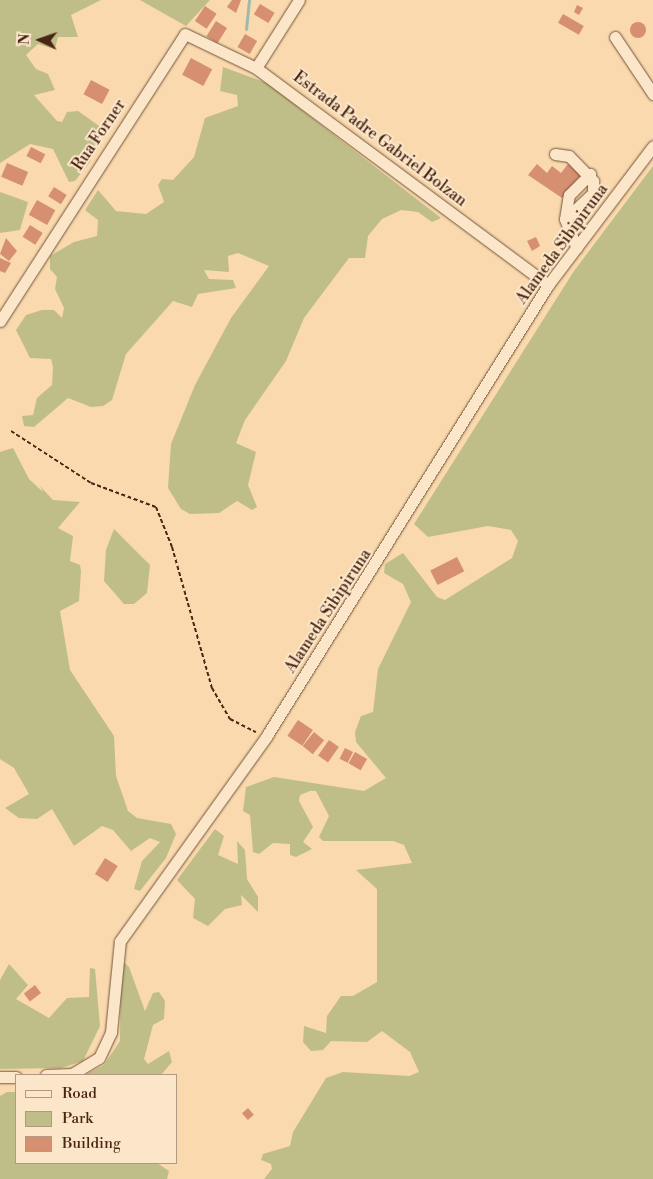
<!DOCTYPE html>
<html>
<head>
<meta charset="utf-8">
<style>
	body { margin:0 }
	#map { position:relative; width:653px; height:1179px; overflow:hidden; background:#f9d9ad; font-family:"Libre Bodoni",serif }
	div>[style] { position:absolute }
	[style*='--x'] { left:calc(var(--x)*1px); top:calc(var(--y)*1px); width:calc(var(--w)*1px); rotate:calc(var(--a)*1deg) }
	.green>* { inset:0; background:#c0be88 }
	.stream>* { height:3px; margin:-1.5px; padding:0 1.5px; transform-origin:1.5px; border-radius:1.5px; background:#9ebaae }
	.building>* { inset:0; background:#d68f71; transform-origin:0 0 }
	.round { border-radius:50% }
	.path>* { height:2px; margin-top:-1px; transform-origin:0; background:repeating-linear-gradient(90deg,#482613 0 4px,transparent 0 6.5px) }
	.roads { filter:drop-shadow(0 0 1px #74533a) drop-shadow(0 0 1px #74533a) }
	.minor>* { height:11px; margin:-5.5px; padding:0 5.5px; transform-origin:5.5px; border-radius:5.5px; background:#fbe6ca }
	span { translate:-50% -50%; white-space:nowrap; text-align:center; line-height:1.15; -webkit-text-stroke:4px #fbe6ca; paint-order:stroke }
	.street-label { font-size:16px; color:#482613 }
	.legend { position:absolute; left:15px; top:1074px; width:162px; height:90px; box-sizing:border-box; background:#fbe6ca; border:1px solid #b39981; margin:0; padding:6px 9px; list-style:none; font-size:15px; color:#482613 }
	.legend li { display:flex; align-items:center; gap:10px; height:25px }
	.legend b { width:25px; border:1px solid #b39981 }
	.north { position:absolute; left:15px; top:15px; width:50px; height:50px; -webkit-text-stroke:4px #fbe6ca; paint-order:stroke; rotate:273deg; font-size:14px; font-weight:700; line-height:20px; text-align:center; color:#482613 }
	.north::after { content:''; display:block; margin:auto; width:18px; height:22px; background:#482613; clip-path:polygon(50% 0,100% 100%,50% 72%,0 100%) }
</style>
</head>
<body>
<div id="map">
	<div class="green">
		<div style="clip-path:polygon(0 0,101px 0,71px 15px,78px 37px,58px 37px,55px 49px,38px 44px,26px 55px,36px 69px,48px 74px,55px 90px,34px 95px,57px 121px,62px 122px,67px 112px,78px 111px,102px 128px,90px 162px,75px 181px,69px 182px,53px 149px,30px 144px,0 163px)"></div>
		<div style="clip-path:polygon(140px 0,210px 0,186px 26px)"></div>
		<div style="clip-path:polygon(223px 67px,267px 83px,441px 218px,432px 222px,418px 212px,401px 210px,382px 219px,368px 236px,365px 258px,349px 258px,304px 318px,286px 361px,245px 420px,236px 443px,256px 452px,248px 485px,257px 507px,252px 510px,237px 501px,219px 513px,190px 514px,181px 509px,168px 488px,171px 444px,195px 385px,231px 318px,269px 266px,238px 253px,228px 256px,229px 272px,204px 270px,209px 279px,233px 280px,236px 288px,198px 294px,192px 307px,173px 301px,126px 354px,112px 400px,103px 406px,91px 407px,68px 398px,34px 427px,24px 426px,22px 416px,33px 415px,37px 398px,52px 385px,53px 367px,51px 359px,30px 358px,16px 330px,26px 315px,42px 310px,54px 310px,62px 318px,64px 308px,55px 289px,57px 277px,50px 269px,50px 256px,74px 242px,97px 236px,98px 220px,85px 210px,98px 190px,116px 211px,146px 214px,164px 202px,158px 185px,162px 179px,173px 180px,194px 157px,205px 118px,238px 106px,237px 95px,220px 91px)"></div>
		<div style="clip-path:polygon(653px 166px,653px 1179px,264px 1179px,272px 1169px,271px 1164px,261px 1160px,263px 1154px,290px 1146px,293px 1132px,326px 1078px,343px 1072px,409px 1076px,419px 1072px,410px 1052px,382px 1031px,367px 1042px,331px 1041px,323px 1050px,311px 1051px,303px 1042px,304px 1026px,326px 1033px,327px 1016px,341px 996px,353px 996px,377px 982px,377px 889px,356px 870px,412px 863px,404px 845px,393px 841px,323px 841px,319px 837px,329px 816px,316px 791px,310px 791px,300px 795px,299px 801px,313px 827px,303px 842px,312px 849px,296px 857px,290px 855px,290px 844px,273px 843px,259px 854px,253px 852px,250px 815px,243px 811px,246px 787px,274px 777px,364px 791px,386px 778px,356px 742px,355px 732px,361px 716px,373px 712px,378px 669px,411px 602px,403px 584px,384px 573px,385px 564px,403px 553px,437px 597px,445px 600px,512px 558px,518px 541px,511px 530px,488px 526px,428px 537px,414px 524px,574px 271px)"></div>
		<div style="clip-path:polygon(0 192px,28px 202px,20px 230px,0 233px)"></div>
		<div style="clip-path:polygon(13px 448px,29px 479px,43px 492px,40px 486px,53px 500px,80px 502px,58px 528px,73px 536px,70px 561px,80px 565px,81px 571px,79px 601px,60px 611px,70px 670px,114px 736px,116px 776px,128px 811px,137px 818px,171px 824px,176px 834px,166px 858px,140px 891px,134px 889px,142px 861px,160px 842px,150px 838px,131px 851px,113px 830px,102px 826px,74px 846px,52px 809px,37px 819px,19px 818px,5px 808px,29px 794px,14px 768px,0 759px,0 452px)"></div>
		<div style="clip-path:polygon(114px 529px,150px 565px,147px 593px,134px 604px,124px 604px,104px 581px,106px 550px)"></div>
		<div style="clip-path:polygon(215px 829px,224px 836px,218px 855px,238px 864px,237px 841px,245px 850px,247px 879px,258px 897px,258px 912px,241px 895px,242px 905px,225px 909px,208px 926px,193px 918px,195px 899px,177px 880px)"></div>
		<div style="clip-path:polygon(121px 960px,129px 967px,145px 1011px,153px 993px,159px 992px,165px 1001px,164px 1019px,153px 1025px,144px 1059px,148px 1064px,169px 1051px,172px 1062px,161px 1075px,85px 1075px,104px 1065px,120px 1041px)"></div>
		<div style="clip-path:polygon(9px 964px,28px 985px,16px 999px,49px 1018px,67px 998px,89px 997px,90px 968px,95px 969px,100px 1026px,83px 1061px,61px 1068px,0 1069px,0 980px)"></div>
		<div style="clip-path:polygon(7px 1092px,16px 1092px,16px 1163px,157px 1163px,169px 1171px,167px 1179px,0 1179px,0 1096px)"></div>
	</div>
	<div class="stream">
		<div style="--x:246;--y:29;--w:29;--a:-84"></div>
	</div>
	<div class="building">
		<div style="clip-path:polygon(232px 0,241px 0,236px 13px,227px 7px)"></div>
		<div style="left:260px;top:4px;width:17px;height:12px;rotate:31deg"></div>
		<div style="clip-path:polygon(577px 5px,583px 8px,579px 15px,574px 12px)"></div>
		<div style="left:205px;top:6px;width:14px;height:18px;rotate:34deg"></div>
		<div style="left:563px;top:14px;width:24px;height:10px;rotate:30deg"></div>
		<div style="left:216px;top:21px;width:13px;height:18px;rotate:32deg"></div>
		<div class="round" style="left:630px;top:22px;width:16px;height:16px"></div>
		<div style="left:245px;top:34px;width:14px;height:15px;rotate:30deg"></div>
		<div style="left:191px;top:58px;width:24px;height:19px;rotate:28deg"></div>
		<div style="left:91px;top:80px;width:21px;height:16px;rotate:28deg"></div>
		<div style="left:31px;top:147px;width:16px;height:10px;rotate:27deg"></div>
		<div style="left:7px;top:163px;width:23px;height:15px;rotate:23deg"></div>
		<div style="clip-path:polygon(537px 164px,547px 173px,552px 166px,561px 173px,568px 164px,581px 175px,562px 198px,528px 175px)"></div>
		<div style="left:54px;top:187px;width:15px;height:11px;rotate:32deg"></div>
		<div style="left:37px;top:200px;width:21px;height:17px;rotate:29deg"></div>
		<div style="left:30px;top:225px;width:15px;height:14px;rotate:32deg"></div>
		<div style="clip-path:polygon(536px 237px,540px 246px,532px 251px,527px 241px)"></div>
		<div style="clip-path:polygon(6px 238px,17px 251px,9px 261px,0 254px)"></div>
		<div style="clip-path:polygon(0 258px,11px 263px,5px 273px,0 271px)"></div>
		<div style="left:457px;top:557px;width:16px;height:30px;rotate:63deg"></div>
		<div style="left:298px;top:720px;width:18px;height:19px;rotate:34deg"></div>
		<div style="left:314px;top:732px;width:13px;height:18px;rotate:39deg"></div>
		<div style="left:329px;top:740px;width:12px;height:19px;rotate:35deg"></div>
		<div style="left:345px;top:748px;width:9px;height:12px;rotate:27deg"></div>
		<div style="left:355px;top:752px;width:14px;height:13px;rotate:30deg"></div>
		<div style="left:105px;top:858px;width:15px;height:19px;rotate:32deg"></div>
		<div style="left:35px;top:985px;width:10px;height:14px;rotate:53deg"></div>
		<div style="left:248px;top:1108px;width:9px;height:8px;rotate:49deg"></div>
	</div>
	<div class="path">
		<div style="--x:11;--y:431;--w:95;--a:33"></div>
		<div style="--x:91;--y:483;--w:69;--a:20.3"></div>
		<div style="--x:156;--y:507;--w:43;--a:68.2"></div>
		<div style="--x:172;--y:547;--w:147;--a:74.2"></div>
		<div style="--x:212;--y:688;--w:36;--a:60"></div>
		<div style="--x:230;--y:719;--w:29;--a:27"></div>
	</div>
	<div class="roads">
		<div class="minor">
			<div style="--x:299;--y:0;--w:80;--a:122.3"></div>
			<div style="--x:256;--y:68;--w:364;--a:36.6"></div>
			<div style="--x:615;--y:37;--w:69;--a:56.3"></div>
			<div style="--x:555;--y:154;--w:14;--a:8"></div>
			<div style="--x:569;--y:156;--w:35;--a:46"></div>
			<div style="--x:593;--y:181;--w:12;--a:90"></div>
			<div style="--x:593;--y:193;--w:38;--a:137"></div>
			<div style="--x:565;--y:219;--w:31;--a:68"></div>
			<div style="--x:565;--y:219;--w:24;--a:-81"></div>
			<div style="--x:569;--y:195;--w:30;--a:-45"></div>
			<div style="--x:0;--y:321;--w:341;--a:-57.2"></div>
			<div style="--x:185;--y:34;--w:79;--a:25.6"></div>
			<div style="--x:46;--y:1075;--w:26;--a:-2"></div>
			<div style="--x:72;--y:1074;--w:31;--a:-31"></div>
			<div style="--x:99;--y:1058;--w:29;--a:-65"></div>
			<div style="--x:111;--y:1032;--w:91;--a:-84.4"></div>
			<div style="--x:120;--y:941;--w:251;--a:-54.4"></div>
			<div style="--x:266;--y:737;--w:533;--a:-58.04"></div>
			<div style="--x:548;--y:285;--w:174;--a:-52.9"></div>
			<div style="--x:0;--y:1077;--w:16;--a:0"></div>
		</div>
	</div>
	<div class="street-label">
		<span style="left:99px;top:135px;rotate:-56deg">Rua Forner</span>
		<span style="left:380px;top:139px;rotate:37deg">Estrada Padre Gabriel Bolzan</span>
		<span style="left:562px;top:244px;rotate:-54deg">Alameda Sibipiruna</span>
		<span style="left:328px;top:611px;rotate:-57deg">Alameda Sibipiruna</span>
	</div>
	<ul class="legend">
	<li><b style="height:6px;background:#fbe6ca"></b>Road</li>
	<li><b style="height:14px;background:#c0be88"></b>Park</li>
	<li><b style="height:14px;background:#d68f71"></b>Building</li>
	</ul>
	<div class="north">N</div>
</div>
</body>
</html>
